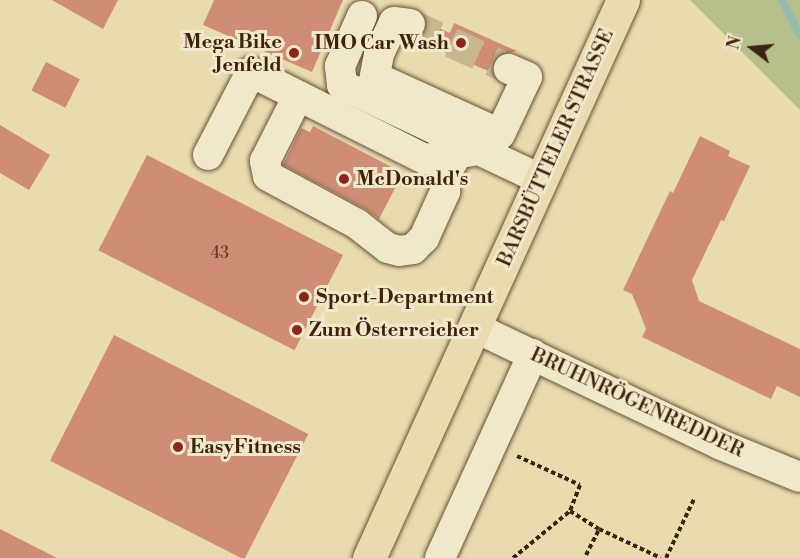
<!DOCTYPE html>
<html>
<head>
<meta charset="utf-8">
<style>
	body { margin:0 }
	#map { position:relative; width:800px; height:558px; overflow:hidden; background:#e8dcaf; font-family:"Libre Bodoni",serif }
	div>[style] { position:absolute }
	[style*='--x'] { left:calc(var(--x)*1px); top:calc(var(--y)*1px); width:calc(var(--w)*1px); rotate:calc(var(--a)*1deg) }
	.green>* { inset:0; background:#b7c08a }
	.stream>* { height:8px; margin:-4px; padding:0 4px; transform-origin:4px; border-radius:4px; background:#97bbad }
	.building>* { inset:0; background:#cf8d75; transform-origin:0 0 }
	.minor-tunnel>* { height:30px; margin-top:-15px; transform-origin:0; background:repeating-linear-gradient(90deg,#c6b78e 0 30px,transparent 0 45px) }
	.path>* { height:4px; margin-top:-2px; transform-origin:0; background:repeating-linear-gradient(90deg,#3f220c 0 4.5px,transparent 0 7.5px) }
	.roads { filter:drop-shadow(0 0 2px #695035) drop-shadow(0 0 2px #695035) }
	.minor>* { height:30px; margin:-15px; padding:0 15px; transform-origin:15px; border-radius:15px; background:#f0e8cb }
	.major>* { height:33px; margin:-16.5px; padding:0 16.5px; transform-origin:16.5px; border-radius:16.5px; background:#e8dcaf }
	.dots>* { width:16px; height:16px; translate:-50% -50%; box-sizing:border-box; border:3px solid #f0e8cb; border-radius:50% }
	span { translate:-50% -50%; white-space:nowrap; text-align:center; line-height:1.15; -webkit-text-stroke:6px #f0e8cb; paint-order:stroke }
	.number-label { font-size:16px; color:#633d26 }
	.number-label span { -webkit-text-stroke-width:0 }
	.poi-label { font-size:20px; color:#3f220c; font-weight:700 }
	.right { translate:-100% -50%; text-align:right }
	.left { translate:0 -50%; text-align:left }
	.street-label { font-size:20px; color:#3f220c }
	.north { position:absolute; left:722px; top:18px; width:60px; height:60px; -webkit-text-stroke:4px #f0e8cb; paint-order:stroke; rotate:286deg; font-size:16px; font-weight:700; line-height:24px; text-align:center; color:#3f220c }
	.north::after { content:''; display:block; margin:auto; width:21px; height:27px; background:#3f220c; clip-path:polygon(50% 0,100% 100%,50% 72%,0 100%) }
</style>
</head>
<body>
<div id="map">
	<div class="green">
		<div style="clip-path:polygon(690px 0,800px 0,800px 110px)"></div>
	</div>
	<div class="stream">
		<div style="--x:782;--y:0;--w:39;--a:63"></div>
	</div>
	<div class="building">
		<div style="clip-path:polygon(52px 0,118px 0,103px 29px)"></div>
		<div style="clip-path:polygon(214px 0,343px 0,312px 72px,203px 25px)"></div>
		<div style="clip-path:polygon(427px 23px,450px 33px,454px 23px,517px 51px,498px 55px,493px 63px,493px 73px,416px 40px,424px 34px)"></div>
		<div style="left:46px;top:62px;width:38px;height:32px;rotate:27deg"></div>
		<div style="clip-path:polygon(0 125px,50px 155px,29px 190px,0 173px)"></div>
		<div style="clip-path:polygon(313px 126px,403px 173px,379px 219px,365px 209px,283px 165px,301px 128px,310px 132px)"></div>
		<div style="clip-path:polygon(700px 136px,730px 151px,728px 156px,750px 166px,724px 221px,721px 220px,692px 280px,699px 301px,800px 349px,800px 397px,777px 386px,771px 399px,642px 337px,646px 329px,639px 311px,632px 294px,623px 290px,670px 191px,673px 193px)"></div>
		<div style="left:147px;top:155px;width:220px;height:107px;rotate:27deg"></div>
		<div style="left:114px;top:335px;width:218px;height:141px;rotate:27deg"></div>
		<div style="clip-path:polygon(0 529px,57px 558px,0 558px)"></div>
	</div>
	<div class="minor-tunnel">
		<div style="--x:410;--y:24;--w:109;--a:24.4"></div>
	</div>
	<div class="path">
		<div style="--x:517;--y:456;--w:69;--a:24.7"></div>
		<div style="--x:580;--y:485;--w:28;--a:111"></div>
		<div style="--x:586;--y:555;--w:29;--a:-63"></div>
		<div style="--x:599;--y:529;--w:68;--a:25.1"></div>
		<div style="--x:513;--y:558;--w:74;--a:-39.5"></div>
		<div style="--x:570;--y:511;--w:34;--a:32"></div>
		<div style="--x:666;--y:558;--w:65;--a:-64.6"></div>
	</div>
	<div class="roads">
		<div class="minor">
			<div style="--x:362;--y:16;--w:55;--a:113.7"></div>
			<div style="--x:340;--y:66;--w:19;--a:84"></div>
			<div style="--x:342;--y:85;--w:221;--a:25.4"></div>
			<div style="--x:377;--y:78;--w:135;--a:24.5"></div>
			<div style="--x:500;--y:134;--w:63;--a:-64.7"></div>
			<div style="--x:527;--y:77;--w:20;--a:-156"></div>
			<div style="--x:298;--y:96;--w:73;--a:116.9"></div>
			<div style="--x:265;--y:161;--w:15;--a:79"></div>
			<div style="--x:268;--y:176;--w:101;--a:28.3"></div>
			<div style="--x:357;--y:224;--w:39;--a:38"></div>
			<div style="--x:388;--y:248;--w:11;--a:15"></div>
			<div style="--x:399;--y:251;--w:14;--a:-8"></div>
			<div style="--x:413;--y:249;--w:16;--a:-45"></div>
			<div style="--x:424;--y:238;--w:51;--a:-65.5"></div>
			<div style="--x:445;--y:192;--w:17;--a:-90"></div>
			<div style="--x:445;--y:175;--w:24;--a:-60"></div>
			<div style="--x:371;--y:96;--w:43;--a:-79.2"></div>
			<div style="--x:379;--y:54;--w:35;--a:-65"></div>
			<div style="--x:394;--y:22;--w:16;--a:7"></div>
			<div style="--x:208;--y:155;--w:93;--a:-62.6"></div>
			<div style="--x:251;--y:72;--w:195;--a:26.6"></div>
			<div style="--x:425;--y:159;--w:54;--a:-9.6"></div>
			<div style="--x:476;--y:328;--w:269;--a:25.5"></div>
			<div style="--x:719;--y:444;--w:87;--a:22.2"></div>
			<div style="--x:440;--y:558;--w:224;--a:-65.5"></div>
		</div>
		<div class="major">
			<div style="--x:369;--y:558;--w:613;--a:-65.53"></div>
		</div>
	</div>
	<div class="dots">
		<div style="left:461px;top:43px;background:#8f2418"></div>
		<div style="left:294px;top:53px;background:#8f2418"></div>
		<div style="left:344px;top:179px;background:#8f2418"></div>
		<div style="left:304px;top:297px;background:#8f2418"></div>
		<div style="left:297px;top:330px;background:#8f2418"></div>
		<div style="left:178px;top:447px;background:#8f2418"></div>
	</div>
	<div class="number-label">
		<span style="left:220px;top:253px">43</span>
	</div>
	<div class="poi-label">
		<span class="right" style="left:282px;top:54px">Mega Bike<br>Jenfeld</span>
		<span class="right" style="left:449px;top:43px">IMO Car Wash</span>
		<span class="left" style="left:356px;top:179px">McDonald's</span>
		<span class="left" style="left:316px;top:297px">Sport-Department</span>
		<span class="left" style="left:309px;top:330px">Zum Österreicher</span>
		<span class="left" style="left:190px;top:447px">EasyFitness</span>
	</div>
	<div class="street-label">
		<span style="left:556px;top:148px;rotate:-66deg">BARSBÜTTELER STRASSE</span>
		<span style="left:637px;top:403px;rotate:25deg">BRUHNRÖGENREDDER</span>
	</div>
	<div class="north">N</div>
</div>
</body>
</html>
